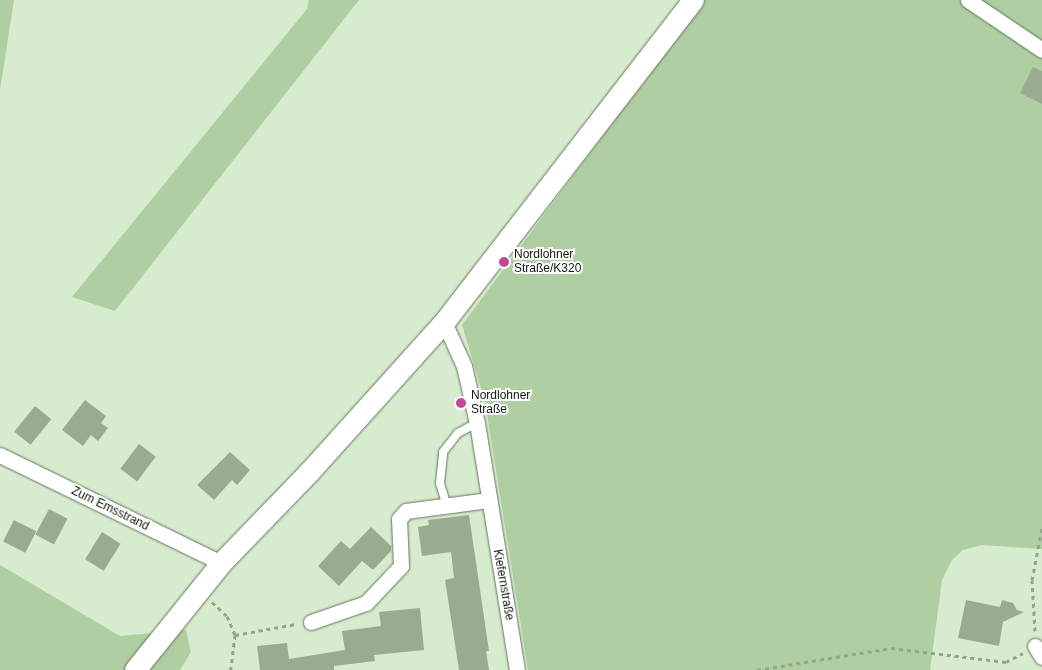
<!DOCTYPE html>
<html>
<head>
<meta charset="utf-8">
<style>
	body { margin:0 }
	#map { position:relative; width:1042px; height:670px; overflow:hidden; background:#d7ebcf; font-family:Helvetica,sans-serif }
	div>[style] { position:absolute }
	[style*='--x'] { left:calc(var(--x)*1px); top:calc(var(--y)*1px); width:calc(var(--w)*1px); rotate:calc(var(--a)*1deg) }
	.green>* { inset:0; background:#afcfa2 }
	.building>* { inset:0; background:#99ac92; transform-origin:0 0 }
	.path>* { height:3px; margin-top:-1.5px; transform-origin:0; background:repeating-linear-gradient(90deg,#95a48f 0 4px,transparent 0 8px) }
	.roads { filter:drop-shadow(0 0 1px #64765d) drop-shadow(0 0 1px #64765d) }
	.lane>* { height:8px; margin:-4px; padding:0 4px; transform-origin:4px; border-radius:4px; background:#fff }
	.street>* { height:15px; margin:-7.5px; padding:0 7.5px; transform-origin:7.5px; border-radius:7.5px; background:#fff }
	.secondary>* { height:21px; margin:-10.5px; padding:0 10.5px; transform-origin:10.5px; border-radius:10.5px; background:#fff }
	.dots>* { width:14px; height:14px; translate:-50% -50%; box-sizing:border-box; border:2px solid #fff; border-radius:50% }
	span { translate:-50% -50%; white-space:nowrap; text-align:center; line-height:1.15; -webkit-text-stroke:4px #fff; paint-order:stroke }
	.poi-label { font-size:12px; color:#10170e }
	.left { translate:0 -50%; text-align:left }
	.street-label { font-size:12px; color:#10170e }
</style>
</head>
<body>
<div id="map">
	<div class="green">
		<div style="clip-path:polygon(0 0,14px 0,0 90px)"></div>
		<div style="clip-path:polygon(309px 0,359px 0,115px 311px,72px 297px,307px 9px)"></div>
		<div style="clip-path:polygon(704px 0,1042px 0,1042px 549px,982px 545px,963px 550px,952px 560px,942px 580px,930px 670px,528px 670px,485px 402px,462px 325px)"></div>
		<div style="clip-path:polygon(0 565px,120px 636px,186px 630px,191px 652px,180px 670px,0 670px)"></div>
	</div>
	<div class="building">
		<div style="clip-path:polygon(1033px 67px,1042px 71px,1042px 104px,1020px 93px)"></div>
		<div style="clip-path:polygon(85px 400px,106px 416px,101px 423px,108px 428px,98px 441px,91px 435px,83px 446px,62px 430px)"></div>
		<div style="left:35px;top:406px;width:21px;height:33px;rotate:39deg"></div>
		<div style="left:139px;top:444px;width:21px;height:31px;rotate:37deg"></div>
		<div style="clip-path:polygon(230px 452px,250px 470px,237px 485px,232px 480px,214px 500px,197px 485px)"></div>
		<div style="left:49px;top:509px;width:21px;height:29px;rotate:28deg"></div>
		<div style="clip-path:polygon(469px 515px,489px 651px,486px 651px,489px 670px,459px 670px,445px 580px,454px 578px,451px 552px,422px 556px,418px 527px,429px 525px,428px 520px)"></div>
		<div style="left:14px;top:520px;width:25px;height:24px;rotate:27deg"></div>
		<div style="clip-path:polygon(371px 527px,391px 546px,391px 551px,373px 570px,362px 561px,339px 586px,318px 566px,341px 541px,350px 549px)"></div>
		<div style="left:102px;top:532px;width:22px;height:32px;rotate:32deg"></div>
		<div style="clip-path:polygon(966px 600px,1000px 607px,1002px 600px,1013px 603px,1017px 610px,1024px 612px,1003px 622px,999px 646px,958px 638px)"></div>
		<div style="clip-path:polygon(420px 608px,424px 650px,374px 655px,375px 661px,334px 666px,334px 670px,260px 670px,257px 646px,287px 643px,289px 659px,345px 650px,342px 631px,381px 626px,379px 612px)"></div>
	</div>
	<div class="path">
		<div style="--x:212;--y:602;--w:21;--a:43"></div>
		<div style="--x:227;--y:616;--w:21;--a:67"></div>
		<div style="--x:235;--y:635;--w:35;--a:97"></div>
		<div style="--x:1035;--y:631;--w:51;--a:-93.4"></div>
		<div style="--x:1032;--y:580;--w:53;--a:-79.1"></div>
		<div style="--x:235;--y:635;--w:62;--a:-10.2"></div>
		<div style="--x:757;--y:670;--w:136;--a:-9.3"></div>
		<div style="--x:891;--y:648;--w:116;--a:6.9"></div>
		<div style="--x:1006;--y:662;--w:19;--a:-28"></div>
	</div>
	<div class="roads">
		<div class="lane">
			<div style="--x:446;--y:503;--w:21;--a:-107"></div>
			<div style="--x:440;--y:483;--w:31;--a:-84"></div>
			<div style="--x:443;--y:452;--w:24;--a:-52"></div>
			<div style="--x:458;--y:433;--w:21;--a:-28"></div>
		</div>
		<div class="street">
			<div style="--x:968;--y:0;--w:89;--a:34"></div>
			<div style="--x:444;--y:322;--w:48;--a:65.6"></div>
			<div style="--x:464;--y:366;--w:58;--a:77.2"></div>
			<div style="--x:477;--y:423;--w:250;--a:80.8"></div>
			<div style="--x:0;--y:455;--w:246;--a:26"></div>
			<div style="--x:311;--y:622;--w:58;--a:-19.1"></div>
			<div style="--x:366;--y:603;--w:51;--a:-46.6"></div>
			<div style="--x:401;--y:566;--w:47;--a:-92.4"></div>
			<div style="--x:399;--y:519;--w:11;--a:-49"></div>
			<div style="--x:406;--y:511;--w:83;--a:-7.6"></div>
			<div style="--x:1035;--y:646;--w:13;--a:58"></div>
		</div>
		<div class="secondary">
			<div style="--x:135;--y:670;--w:137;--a:-51.2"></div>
			<div style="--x:221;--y:563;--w:127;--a:-46"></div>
			<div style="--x:309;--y:472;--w:202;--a:-48"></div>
			<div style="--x:444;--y:322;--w:407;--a:-52.3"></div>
		</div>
	</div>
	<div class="dots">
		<div style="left:504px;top:262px;background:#c64793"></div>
		<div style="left:461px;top:403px;background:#c64793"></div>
	</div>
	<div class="poi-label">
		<span class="left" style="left:514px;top:262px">Nordlohner<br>Straße/K320</span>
		<span class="left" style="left:471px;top:403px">Nordlohner<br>Straße</span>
	</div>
	<div class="street-label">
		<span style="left:110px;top:509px;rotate:26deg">Zum Emsstrand</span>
		<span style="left:503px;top:585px;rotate:80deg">Kiefernstraße</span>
	</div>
</div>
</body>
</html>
